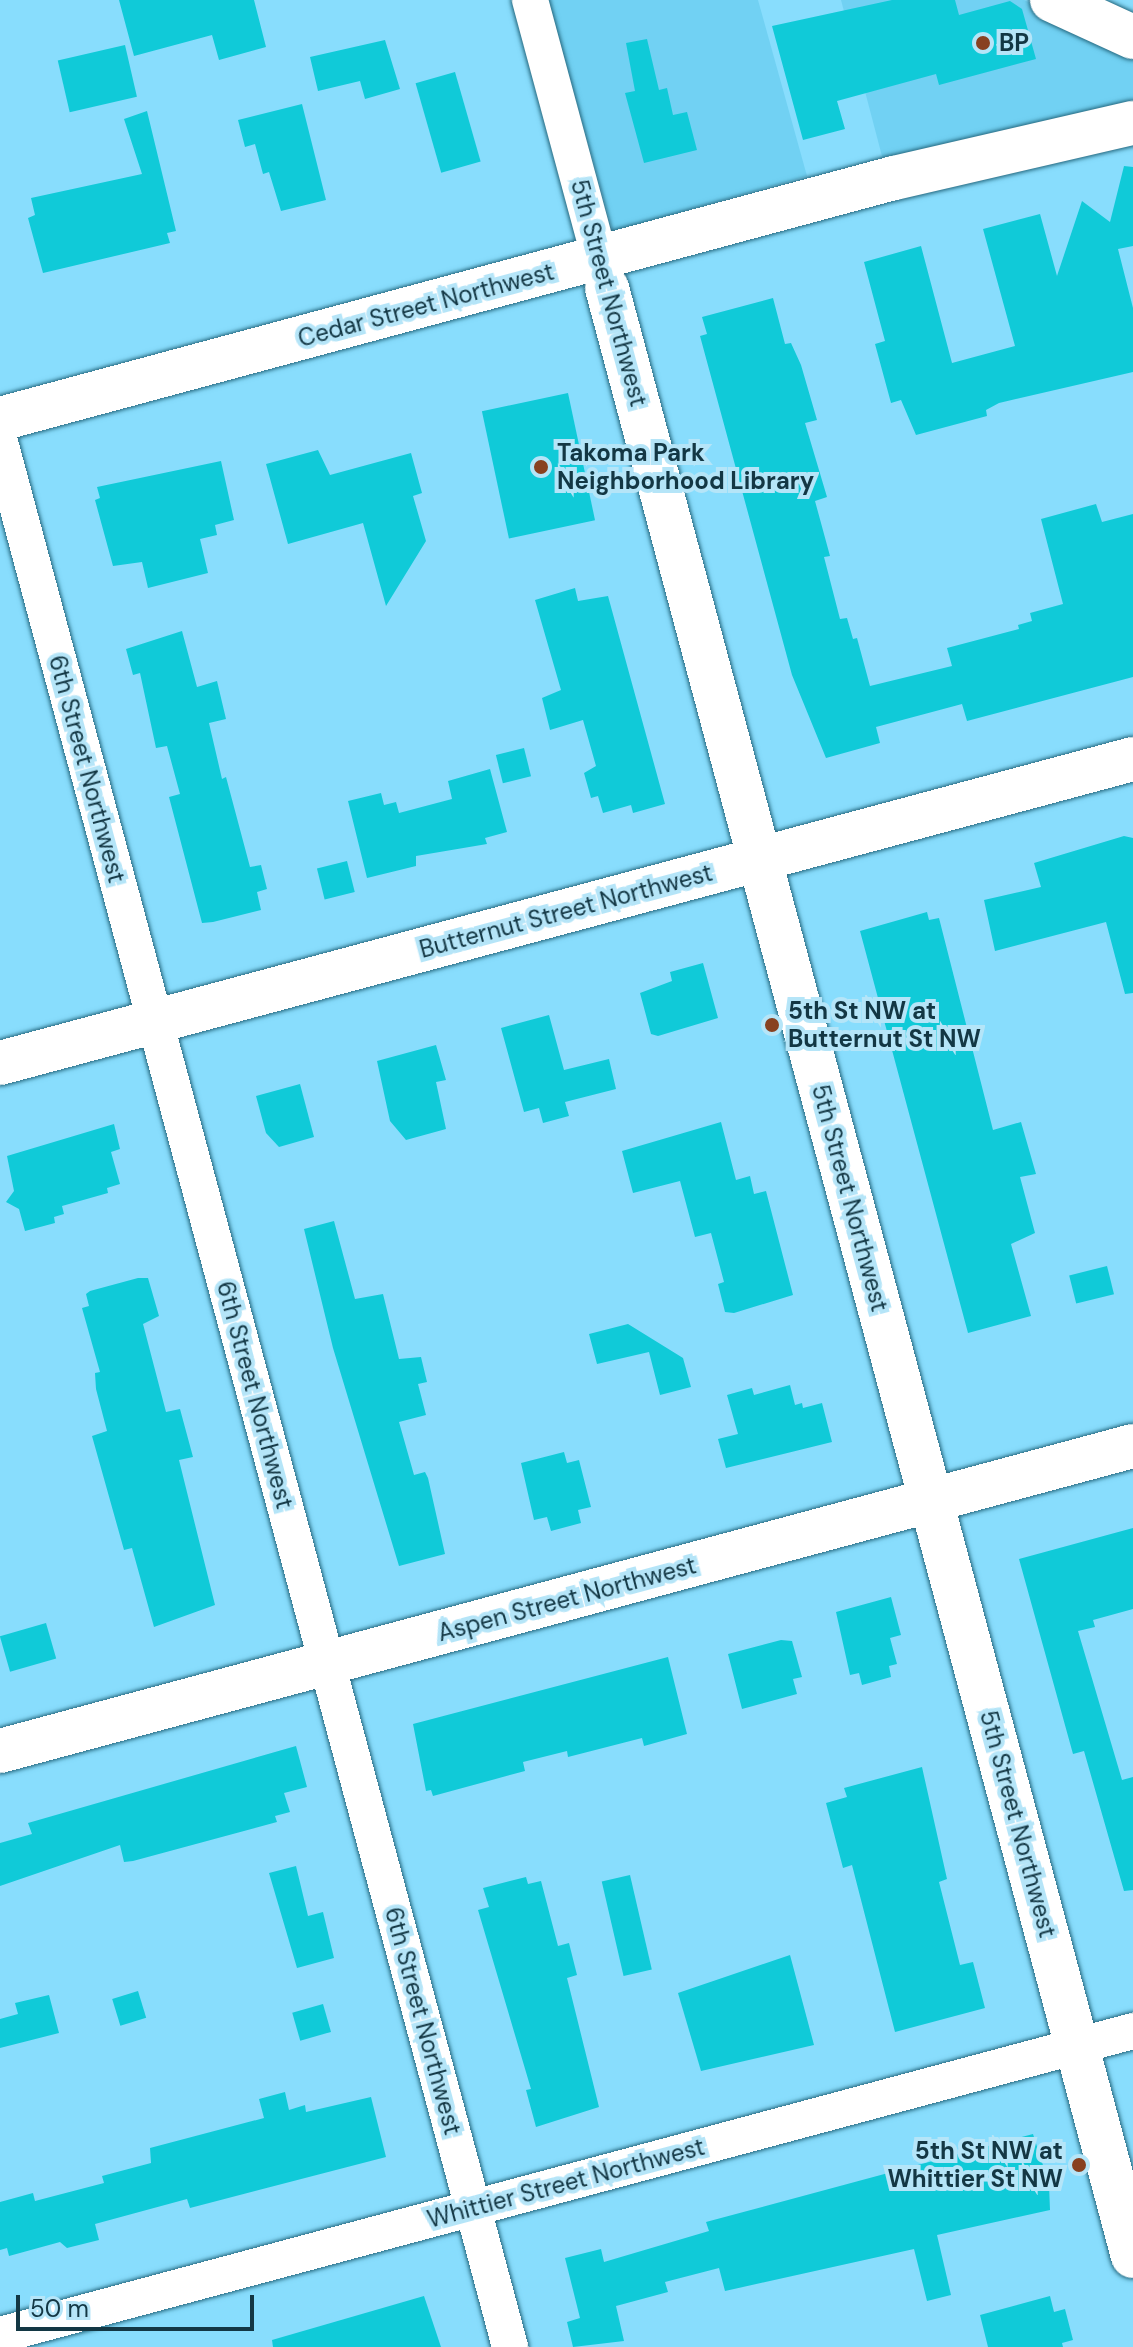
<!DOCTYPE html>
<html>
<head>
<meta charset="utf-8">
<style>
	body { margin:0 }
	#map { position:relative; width:1133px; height:2347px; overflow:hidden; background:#88ddfd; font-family:"DM Sans",sans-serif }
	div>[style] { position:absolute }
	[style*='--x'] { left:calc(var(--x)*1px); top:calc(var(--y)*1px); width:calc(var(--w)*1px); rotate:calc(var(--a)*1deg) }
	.built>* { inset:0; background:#71d1f3 }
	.building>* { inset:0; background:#10cad8; transform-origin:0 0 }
	.roads { filter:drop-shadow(0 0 2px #25687f) drop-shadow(0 0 2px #25687f) }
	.minor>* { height:36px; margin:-18px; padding:0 18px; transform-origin:18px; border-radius:18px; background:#fff }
	.tertiary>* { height:44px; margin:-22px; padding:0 22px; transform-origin:22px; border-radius:22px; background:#fff }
	.secondary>* { height:44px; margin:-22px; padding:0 22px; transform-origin:22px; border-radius:22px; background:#fff }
	.dots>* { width:22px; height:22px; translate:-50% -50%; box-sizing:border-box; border:4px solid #b5e5f8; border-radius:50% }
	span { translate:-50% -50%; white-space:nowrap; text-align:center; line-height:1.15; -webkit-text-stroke:8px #b5e5f8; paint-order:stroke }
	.poi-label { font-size:24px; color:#133744; font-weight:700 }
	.left { translate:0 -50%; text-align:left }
	.right { translate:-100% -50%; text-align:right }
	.street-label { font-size:24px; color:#133744 }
	.scale { position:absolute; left:16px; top:2295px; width:238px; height:36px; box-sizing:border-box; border:4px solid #133744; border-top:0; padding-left:10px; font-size:24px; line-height:28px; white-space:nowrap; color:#133744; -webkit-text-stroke:6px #b5e5f8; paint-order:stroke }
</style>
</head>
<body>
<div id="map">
	<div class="built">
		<div style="clip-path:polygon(548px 0,758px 0,807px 176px,613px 231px)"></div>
		<div style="clip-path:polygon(841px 0,1024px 0,1133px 51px,1133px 100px,883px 160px)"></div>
	</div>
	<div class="building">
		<div style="clip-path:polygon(119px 0,254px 0,266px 47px,219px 60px,212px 35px,134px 56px)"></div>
		<div style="clip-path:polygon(892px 0,955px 0,959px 15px,1010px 1px,1022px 9px,1036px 59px,939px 85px,936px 74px,837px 101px,845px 129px,803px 140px,772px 26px)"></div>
		<div style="clip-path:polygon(647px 39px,659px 90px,667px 88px,673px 115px,687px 112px,697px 150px,644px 163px,625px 93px,635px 91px,626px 43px)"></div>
		<div style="clip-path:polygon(385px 40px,400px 89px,365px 99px,360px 81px,318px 91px,310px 57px)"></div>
		<div style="left:125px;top:45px;width:53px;height:69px;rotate:77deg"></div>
		<div style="left:455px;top:72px;width:93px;height:41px;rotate:74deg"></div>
		<div style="clip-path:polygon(302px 104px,326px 200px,281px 211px,269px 172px,263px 174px,255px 144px,245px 147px,238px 120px)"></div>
		<div style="clip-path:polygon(147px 111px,176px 231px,167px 233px,170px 243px,43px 273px,28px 218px,35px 215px,31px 198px,142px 174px,124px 119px)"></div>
		<div style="clip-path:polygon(1124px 166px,1133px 167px,1133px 246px,1118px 249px,1133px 308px,1133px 372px,999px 403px,986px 410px,987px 416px,916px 435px,901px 400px,891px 403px,875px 344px,885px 341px,864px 262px,921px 246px,952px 363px,1015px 346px,983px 229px,1040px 214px,1057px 276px,1082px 201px,1110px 222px)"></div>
		<div style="clip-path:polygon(773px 298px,785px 344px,791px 343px,801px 365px,817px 420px,805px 423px,827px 497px,815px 501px,830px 556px,824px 557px,840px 619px,847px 618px,853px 639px,857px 638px,870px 686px,952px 666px,947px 648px,1019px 629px,1018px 625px,1032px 621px,1030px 613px,1063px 604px,1041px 519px,1096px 504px,1102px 522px,1133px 514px,1133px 677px,967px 721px,962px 704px,876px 727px,880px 743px,826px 758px,792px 675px,700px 336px,707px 334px,702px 317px)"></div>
		<div style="left:568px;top:393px;width:130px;height:88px;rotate:78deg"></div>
		<div style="clip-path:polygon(318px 450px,330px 475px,411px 453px,422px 493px,413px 496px,426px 541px,386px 606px,363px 523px,288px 544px,266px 464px)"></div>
		<div style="clip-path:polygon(221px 461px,234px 520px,215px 525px,217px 535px,200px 539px,208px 573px,148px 588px,142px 562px,113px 566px,95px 500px,100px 498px,97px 487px)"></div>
		<div style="clip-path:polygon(575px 588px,578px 601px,608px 596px,665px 804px,633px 813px,631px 805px,603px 813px,598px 796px,591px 798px,584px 773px,596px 766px,583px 720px,550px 730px,542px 698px,561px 690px,535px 600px)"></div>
		<div style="clip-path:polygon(182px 631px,197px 687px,217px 681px,226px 719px,209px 723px,222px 779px,226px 777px,250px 867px,261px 865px,267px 889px,257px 892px,261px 910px,213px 922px,202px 923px,169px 797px,180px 794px,167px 746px,156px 748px,140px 673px,133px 675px,126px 649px)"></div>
		<div style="left:524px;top:748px;width:29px;height:29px;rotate:76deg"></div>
		<div style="clip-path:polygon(490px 769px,507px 832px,485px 838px,487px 844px,416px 856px,416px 866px,367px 878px,348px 801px,381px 793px,384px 805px,396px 802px,399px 813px,452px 799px,448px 781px)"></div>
		<div style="clip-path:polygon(1124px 836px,1133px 838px,1133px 993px,1125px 994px,1106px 922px,995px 951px,984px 900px,1041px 887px,1034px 863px)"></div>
		<div style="left:347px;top:861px;width:32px;height:31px;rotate:76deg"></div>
		<div style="clip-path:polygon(927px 912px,929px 920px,939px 918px,993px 1130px,1021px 1122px,1036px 1174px,1020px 1177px,1035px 1233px,1011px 1244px,1031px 1316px,968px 1333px,860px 931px)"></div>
		<div style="clip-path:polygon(703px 963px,718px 1018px,658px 1036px,651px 1034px,640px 993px,672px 981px,670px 972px)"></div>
		<div style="clip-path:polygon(549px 1015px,564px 1070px,609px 1059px,616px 1089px,565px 1102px,569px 1116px,543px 1123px,539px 1108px,524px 1112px,501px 1028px)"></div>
		<div style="clip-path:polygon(436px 1045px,446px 1080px,436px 1082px,446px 1129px,406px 1140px,390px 1121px,377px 1061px)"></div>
		<div style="clip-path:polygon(300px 1084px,314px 1137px,279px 1147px,266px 1133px,256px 1096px)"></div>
		<div style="clip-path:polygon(721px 1122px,736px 1180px,750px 1176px,754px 1194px,766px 1191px,793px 1295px,734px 1313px,725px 1312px,718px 1284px,724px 1282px,711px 1233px,695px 1237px,680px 1181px,633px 1193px,622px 1151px)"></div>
		<div style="clip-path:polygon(114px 1124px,120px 1149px,111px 1152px,120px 1184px,107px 1188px,108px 1193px,62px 1206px,64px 1214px,54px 1217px,55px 1223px,25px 1231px,19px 1209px,6px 1202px,14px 1191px,7px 1156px)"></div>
		<div style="clip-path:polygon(334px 1221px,355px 1299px,383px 1294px,399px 1359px,421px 1357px,427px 1382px,418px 1384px,426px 1415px,399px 1422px,414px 1475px,425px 1472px,428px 1478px,445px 1554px,399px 1566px,333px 1348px,304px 1229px)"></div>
		<div style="left:1107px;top:1266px;width:29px;height:39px;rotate:76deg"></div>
		<div style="clip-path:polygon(138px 1278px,148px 1278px,159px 1316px,143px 1324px,166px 1412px,180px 1409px,193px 1457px,179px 1460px,215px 1605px,154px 1627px,132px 1548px,124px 1550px,92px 1436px,107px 1431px,96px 1389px,95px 1373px,100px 1372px,82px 1308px,89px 1306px,86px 1294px,90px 1291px)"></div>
		<div style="clip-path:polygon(628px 1324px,683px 1358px,691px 1387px,660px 1395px,649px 1352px,597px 1364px,589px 1334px)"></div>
		<div style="clip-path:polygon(790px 1385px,795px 1405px,802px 1403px,803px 1408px,822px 1403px,832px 1442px,726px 1468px,718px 1439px,738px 1434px,727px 1395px,752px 1388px,754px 1395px)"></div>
		<div style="clip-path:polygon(564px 1452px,567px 1463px,579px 1460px,591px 1507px,578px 1510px,581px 1523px,551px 1531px,547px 1517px,534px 1520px,521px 1463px)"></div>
		<div style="clip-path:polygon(1133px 1528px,1133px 1609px,1093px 1620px,1095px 1627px,1078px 1631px,1122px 1780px,1133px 1777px,1133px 1890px,1124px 1891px,1084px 1751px,1073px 1754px,1019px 1559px)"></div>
		<div style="clip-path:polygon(891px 1597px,901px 1635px,890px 1638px,897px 1664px,889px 1666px,891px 1677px,862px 1685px,859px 1673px,850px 1675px,836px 1612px)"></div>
		<div style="left:46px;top:1623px;width:37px;height:48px;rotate:74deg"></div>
		<div style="clip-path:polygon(781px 1640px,792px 1641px,802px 1677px,793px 1679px,797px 1694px,742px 1709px,728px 1654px)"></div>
		<div style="clip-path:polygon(668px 1657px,687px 1734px,644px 1746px,642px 1738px,568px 1757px,567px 1751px,523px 1762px,525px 1771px,433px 1796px,431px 1790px,426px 1791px,413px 1724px)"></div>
		<div style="clip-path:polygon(296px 1746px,307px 1787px,284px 1793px,290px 1812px,275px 1816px,277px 1822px,133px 1861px,124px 1862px,120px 1845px,0 1886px,0 1843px,32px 1834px,28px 1823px)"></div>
		<div style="clip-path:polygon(922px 1767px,947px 1879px,939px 1882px,960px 1965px,973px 1962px,985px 2008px,895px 2032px,852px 1865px,843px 1868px,826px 1803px,847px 1797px,844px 1788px)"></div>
		<div style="clip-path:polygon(296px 1866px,308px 1916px,323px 1912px,334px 1958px,297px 1968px,269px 1873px)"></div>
		<div style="left:630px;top:1875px;width:97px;height:29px;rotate:77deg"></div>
		<div style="clip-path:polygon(526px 1877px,528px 1884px,541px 1881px,558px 1946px,569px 1943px,577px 1975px,567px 1978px,599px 2107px,536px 2127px,526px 2090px,531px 2089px,478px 1910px,489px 1907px,483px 1888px)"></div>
		<div style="clip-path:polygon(790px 1955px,814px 2045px,701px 2071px,678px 1993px)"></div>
		<div style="left:138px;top:1991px;width:28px;height:27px;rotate:73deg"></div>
		<div style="clip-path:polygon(49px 1995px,59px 2033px,0 2048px,0 2019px,18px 2014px,15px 2003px)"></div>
		<div style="left:323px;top:2004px;width:29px;height:32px;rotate:74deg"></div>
		<div style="clip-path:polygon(285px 2092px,289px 2110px,305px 2105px,306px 2112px,371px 2097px,386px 2157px,190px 2208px,187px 2199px,95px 2224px,99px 2240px,67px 2248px,60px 2242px,9px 2256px,7px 2248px,0 2250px,0 2202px,33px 2193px,35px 2201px,104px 2183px,102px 2176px,151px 2163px,150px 2148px,264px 2118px,259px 2099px)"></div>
		<div style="clip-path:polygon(1033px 2134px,1049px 2184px,1050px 2210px,937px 2235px,951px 2295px,927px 2301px,914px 2249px,725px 2291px,719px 2268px,665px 2282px,668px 2292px,616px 2306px,624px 2341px,573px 2347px,567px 2322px,580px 2318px,565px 2258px,601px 2249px,604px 2262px,709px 2231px,706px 2222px)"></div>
		<div style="clip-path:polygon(424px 2296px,441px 2347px,273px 2347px,272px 2340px)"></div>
		<div style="clip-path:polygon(1050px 2296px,1054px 2312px,1065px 2309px,1073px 2340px,1062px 2343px,1063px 2347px,988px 2347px,980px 2315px)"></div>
	</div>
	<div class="roads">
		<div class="minor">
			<div style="--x:530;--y:0;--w:292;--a:74.9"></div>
			<div style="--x:0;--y:442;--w:1972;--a:75.01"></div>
			<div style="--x:0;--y:2335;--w:1173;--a:-15.02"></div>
		</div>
		<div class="tertiary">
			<div style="--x:607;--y:288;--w:2037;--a:75.04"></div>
			<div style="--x:0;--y:419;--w:926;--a:-15.09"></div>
			<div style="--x:894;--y:178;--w:245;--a:-13"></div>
			<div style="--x:0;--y:1063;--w:1173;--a:-15.02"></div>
			<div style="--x:0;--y:1751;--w:1173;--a:-15.07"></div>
		</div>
		<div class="secondary">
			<div style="--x:1052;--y:0;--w:89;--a:24.6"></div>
		</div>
	</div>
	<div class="dots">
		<div style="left:983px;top:43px;background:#884120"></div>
		<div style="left:541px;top:467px;background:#884120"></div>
		<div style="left:772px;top:1025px;background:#884120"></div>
		<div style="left:1079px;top:2165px;background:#884120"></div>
	</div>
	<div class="poi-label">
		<span class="left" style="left:999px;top:43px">BP</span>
		<span class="left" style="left:557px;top:467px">Takoma Park<br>Neighborhood Library</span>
		<span class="left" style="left:788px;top:1025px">5th St NW at<br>Butternut St NW</span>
		<span class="right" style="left:1063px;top:2165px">5th St NW at<br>Whittier St NW</span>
	</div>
	<div class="street-label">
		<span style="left:609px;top:293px;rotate:75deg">5th Street Northwest</span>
		<span style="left:426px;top:305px;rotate:-15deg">Cedar Street Northwest</span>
		<span style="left:87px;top:769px;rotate:75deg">6th Street Northwest</span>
		<span style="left:566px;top:911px;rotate:-15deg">Butternut Street Northwest</span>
		<span style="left:850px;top:1198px;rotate:75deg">5th Street Northwest</span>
		<span style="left:255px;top:1395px;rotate:75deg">6th Street Northwest</span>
		<span style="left:567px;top:1599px;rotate:-15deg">Aspen Street Northwest</span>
		<span style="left:1018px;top:1824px;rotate:75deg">5th Street Northwest</span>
		<span style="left:423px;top:2021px;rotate:75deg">6th Street Northwest</span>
		<span style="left:566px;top:2183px;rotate:-15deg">Whittier Street Northwest</span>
	</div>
	<div class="scale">50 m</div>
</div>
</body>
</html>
